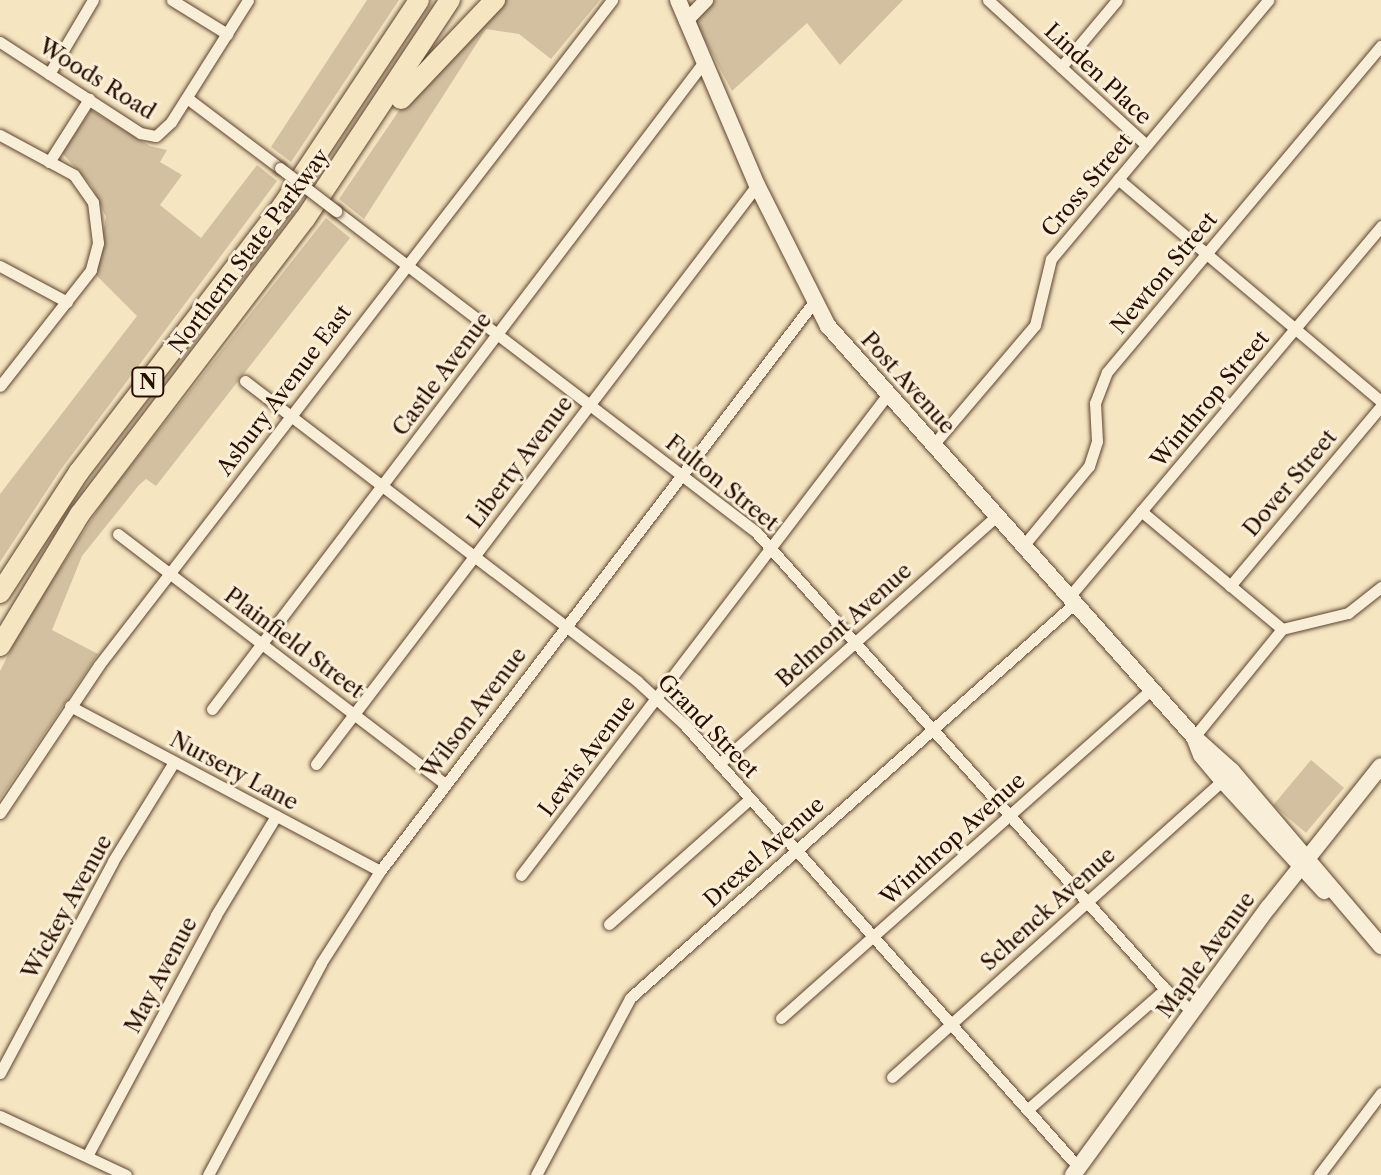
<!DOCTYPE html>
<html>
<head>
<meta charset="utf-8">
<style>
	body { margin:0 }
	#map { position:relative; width:1381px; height:1175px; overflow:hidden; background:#f6e5c1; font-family:"Libre Caslon Text",serif }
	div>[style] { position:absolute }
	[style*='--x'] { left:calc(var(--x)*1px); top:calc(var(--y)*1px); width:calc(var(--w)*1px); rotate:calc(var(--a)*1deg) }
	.green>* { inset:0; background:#d3c0a0; transform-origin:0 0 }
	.roads { filter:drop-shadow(0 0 2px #5c4430) drop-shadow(0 0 2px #5c4430) }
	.minor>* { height:11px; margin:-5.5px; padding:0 5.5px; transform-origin:5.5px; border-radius:5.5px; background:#f9eed7 }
	.tertiary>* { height:14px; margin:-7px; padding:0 7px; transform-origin:7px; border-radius:7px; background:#f9eed7 }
	.secondary>* { height:16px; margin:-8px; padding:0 8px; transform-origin:8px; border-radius:8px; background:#f9eed7 }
	.motorway>* { height:20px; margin:-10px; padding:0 10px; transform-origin:10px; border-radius:10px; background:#f6e5c1 }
	.bridges { filter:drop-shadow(0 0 2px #5c4430) drop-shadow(0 0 2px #5c4430) }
	.minor-bridge>* { height:11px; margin:-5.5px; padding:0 5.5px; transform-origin:5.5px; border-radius:5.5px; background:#f9eed7 }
	span { translate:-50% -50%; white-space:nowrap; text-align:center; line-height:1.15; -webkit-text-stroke:6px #f9eed7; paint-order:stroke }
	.shield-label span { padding:2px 6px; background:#f9eed7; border:2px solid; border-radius:6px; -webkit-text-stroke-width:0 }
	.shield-label { font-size:20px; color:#280e00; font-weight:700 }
	.street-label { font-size:22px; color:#280e00 }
</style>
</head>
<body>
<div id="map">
	<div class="green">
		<div style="clip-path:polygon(367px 0,399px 0,291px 162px,271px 147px)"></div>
		<div style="clip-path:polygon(500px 0,600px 0,551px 59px,519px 34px,486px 29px,364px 219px,339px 199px,415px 87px)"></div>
		<div style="clip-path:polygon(715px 0,903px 0,840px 65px,807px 23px,732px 91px,695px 21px)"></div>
		<div style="clip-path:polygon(91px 110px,150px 146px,167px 150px,160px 162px,182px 175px,160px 205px,201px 238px,257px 165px,277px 181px,59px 472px,0 562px,0 494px,137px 316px,95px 274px,106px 217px,92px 186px,62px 153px)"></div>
		<div style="clip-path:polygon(326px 218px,350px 238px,156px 486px,146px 479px,139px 485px,82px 556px,52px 630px,98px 654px,0 799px,0 671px,22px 628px,104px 500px)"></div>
		<div style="left:1311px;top:760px;width:43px;height:59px;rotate:40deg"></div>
	</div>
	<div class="roads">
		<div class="minor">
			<div style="--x:172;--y:0;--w:65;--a:31.7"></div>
			<div style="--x:988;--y:0;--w:214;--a:42.5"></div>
			<div style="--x:0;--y:42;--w:167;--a:33"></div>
			<div style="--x:140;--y:133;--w:16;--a:11"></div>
			<div style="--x:156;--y:136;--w:21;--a:-43"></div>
			<div style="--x:171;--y:122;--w:144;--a:-57.7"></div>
			<div style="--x:1061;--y:67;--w:87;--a:-50.1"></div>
			<div style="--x:49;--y:74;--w:86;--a:-59.3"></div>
			<div style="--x:187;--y:98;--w:116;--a:37"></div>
			<div style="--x:0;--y:135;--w:84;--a:28.4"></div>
			<div style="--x:74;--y:175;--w:33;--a:55"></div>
			<div style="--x:93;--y:202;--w:41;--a:83"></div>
			<div style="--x:98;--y:243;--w:28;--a:105"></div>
			<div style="--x:91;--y:270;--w:147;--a:128.1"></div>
			<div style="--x:49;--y:162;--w:75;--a:-57.6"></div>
			<div style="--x:1118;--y:179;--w:344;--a:40.2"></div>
			<div style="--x:336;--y:211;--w:529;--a:37.39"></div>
			<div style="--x:756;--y:532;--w:613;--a:48.17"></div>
			<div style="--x:1165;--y:989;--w:35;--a:39"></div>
			<div style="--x:0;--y:266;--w:76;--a:28.2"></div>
			<div style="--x:245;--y:381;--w:494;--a:37.4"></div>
			<div style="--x:637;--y:681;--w:64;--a:42.5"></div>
			<div style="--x:684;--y:724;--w:594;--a:48.34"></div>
			<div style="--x:933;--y:445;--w:157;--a:-49.6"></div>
			<div style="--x:1035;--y:325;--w:68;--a:-76.4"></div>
			<div style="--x:1051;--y:259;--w:338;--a:-50"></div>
			<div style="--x:1141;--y:511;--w:184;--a:39.9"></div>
			<div style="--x:118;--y:534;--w:412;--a:37.4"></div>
			<div style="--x:1023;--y:546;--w:104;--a:-50.5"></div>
			<div style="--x:1089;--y:466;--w:26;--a:-72"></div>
			<div style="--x:1097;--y:441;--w:38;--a:-93"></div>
			<div style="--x:1095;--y:403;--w:33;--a:-69"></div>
			<div style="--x:1107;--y:372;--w:426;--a:-50"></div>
			<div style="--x:1230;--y:586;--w:235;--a:-50"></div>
			<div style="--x:1069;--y:597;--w:485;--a:-49.9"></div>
			<div style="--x:70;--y:706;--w:351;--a:28"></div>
			<div style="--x:212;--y:709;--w:811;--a:-52.76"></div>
			<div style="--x:1194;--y:737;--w:139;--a:-50.8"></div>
			<div style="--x:1282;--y:629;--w:68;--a:-13.6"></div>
			<div style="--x:1348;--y:613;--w:42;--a:-38.2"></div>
			<div style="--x:316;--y:764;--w:728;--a:-52.7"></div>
			<div style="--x:719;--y:764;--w:372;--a:-41.8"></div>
			<div style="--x:0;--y:813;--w:178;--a:-56.2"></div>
			<div style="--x:99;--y:665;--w:840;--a:-52.35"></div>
			<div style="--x:521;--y:875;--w:605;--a:-52.66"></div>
			<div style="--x:609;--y:924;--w:188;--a:-41.6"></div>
			<div style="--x:781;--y:1018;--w:494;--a:-41.6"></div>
			<div style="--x:0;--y:1073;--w:240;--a:-61.9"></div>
			<div style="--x:113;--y:861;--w:116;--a:-58.4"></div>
			<div style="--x:892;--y:1077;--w:452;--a:-41.9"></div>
			<div style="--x:1027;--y:1110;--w:184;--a:-41.2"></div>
			<div style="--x:0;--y:1116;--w:139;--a:25.1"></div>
			<div style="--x:87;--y:1156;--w:273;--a:-61.8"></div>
			<div style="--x:216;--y:915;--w:116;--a:-58.8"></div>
			<div style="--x:208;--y:1175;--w:240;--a:-61.9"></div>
			<div style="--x:321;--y:963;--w:109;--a:-57.3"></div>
			<div style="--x:380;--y:871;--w:714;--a:-52.68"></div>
			<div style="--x:536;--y:1175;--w:200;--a:-62"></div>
			<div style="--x:630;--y:998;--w:594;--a:-41.59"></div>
			<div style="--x:1319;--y:1175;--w:103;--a:-52.9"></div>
		</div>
		<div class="tertiary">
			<div style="--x:686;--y:21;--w:29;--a:-46"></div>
		</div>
		<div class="secondary">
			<div style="--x:678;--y:0;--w:201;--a:66.9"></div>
			<div style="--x:757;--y:185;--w:158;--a:63.3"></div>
			<div style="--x:828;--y:326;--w:550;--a:48.31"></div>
			<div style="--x:1194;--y:737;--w:51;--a:41.8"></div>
			<div style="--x:1232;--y:771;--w:230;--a:49.6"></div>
			<div style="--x:1194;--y:737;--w:19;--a:69"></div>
			<div style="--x:1201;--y:755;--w:33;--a:50"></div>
			<div style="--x:1222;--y:780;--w:151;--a:47.4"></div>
			<div style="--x:1073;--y:1175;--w:331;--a:-53.9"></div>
			<div style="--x:1268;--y:908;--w:181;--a:-51.5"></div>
		</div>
		<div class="motorway">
			<div style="--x:401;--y:99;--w:137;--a:-46.5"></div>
			<div style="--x:0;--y:593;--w:145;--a:-56.9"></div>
			<div style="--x:79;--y:472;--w:336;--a:-52.6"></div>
			<div style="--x:283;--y:205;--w:246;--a:-56.4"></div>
			<div style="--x:0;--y:646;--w:154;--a:-58.8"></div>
			<div style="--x:80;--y:514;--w:371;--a:-52.7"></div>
			<div style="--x:305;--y:219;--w:263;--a:-56.5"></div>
		</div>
	</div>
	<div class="bridges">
		<div class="minor-bridge">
			<div style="--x:280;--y:168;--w:71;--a:37.5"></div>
		</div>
	</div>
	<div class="shield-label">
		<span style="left:148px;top:382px">N</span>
	</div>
	<div class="street-label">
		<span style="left:1098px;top:74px;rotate:43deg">Linden Place</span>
		<span style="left:97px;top:79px;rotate:32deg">Woods Road</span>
		<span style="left:1087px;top:185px;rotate:-50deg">Cross Street</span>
		<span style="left:249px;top:251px;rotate:-53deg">Northern State Parkway</span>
		<span style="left:1164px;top:273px;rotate:-50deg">Newton Street</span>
		<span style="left:442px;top:374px;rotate:-53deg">Castle Avenue</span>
		<span style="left:908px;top:383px;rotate:48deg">Post Avenue</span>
		<span style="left:284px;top:390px;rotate:-53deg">Asbury Avenue East</span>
		<span style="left:1210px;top:399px;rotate:-50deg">Winthrop Street</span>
		<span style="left:520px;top:462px;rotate:-53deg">Liberty Avenue</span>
		<span style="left:722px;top:483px;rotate:39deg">Fulton Street</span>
		<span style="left:1290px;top:483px;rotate:-50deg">Dover Street</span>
		<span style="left:844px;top:625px;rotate:-42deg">Belmont Avenue</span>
		<span style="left:294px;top:643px;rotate:37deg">Plainfield Street</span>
		<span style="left:474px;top:713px;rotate:-53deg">Wilson Avenue</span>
		<span style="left:708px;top:726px;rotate:46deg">Grand Street</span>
		<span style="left:587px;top:756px;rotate:-53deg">Lewis Avenue</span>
		<span style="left:234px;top:771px;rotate:28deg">Nursery Lane</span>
		<span style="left:953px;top:839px;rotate:-42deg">Winthrop Avenue</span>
		<span style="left:764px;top:852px;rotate:-42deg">Drexel Avenue</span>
		<span style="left:67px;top:907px;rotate:-61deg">Wickey Avenue</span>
		<span style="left:1048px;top:909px;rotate:-42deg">Schenck Avenue</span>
		<span style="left:1206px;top:955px;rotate:-54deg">Maple Avenue</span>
		<span style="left:161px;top:975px;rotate:-62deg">May Avenue</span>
	</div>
</div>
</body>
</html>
